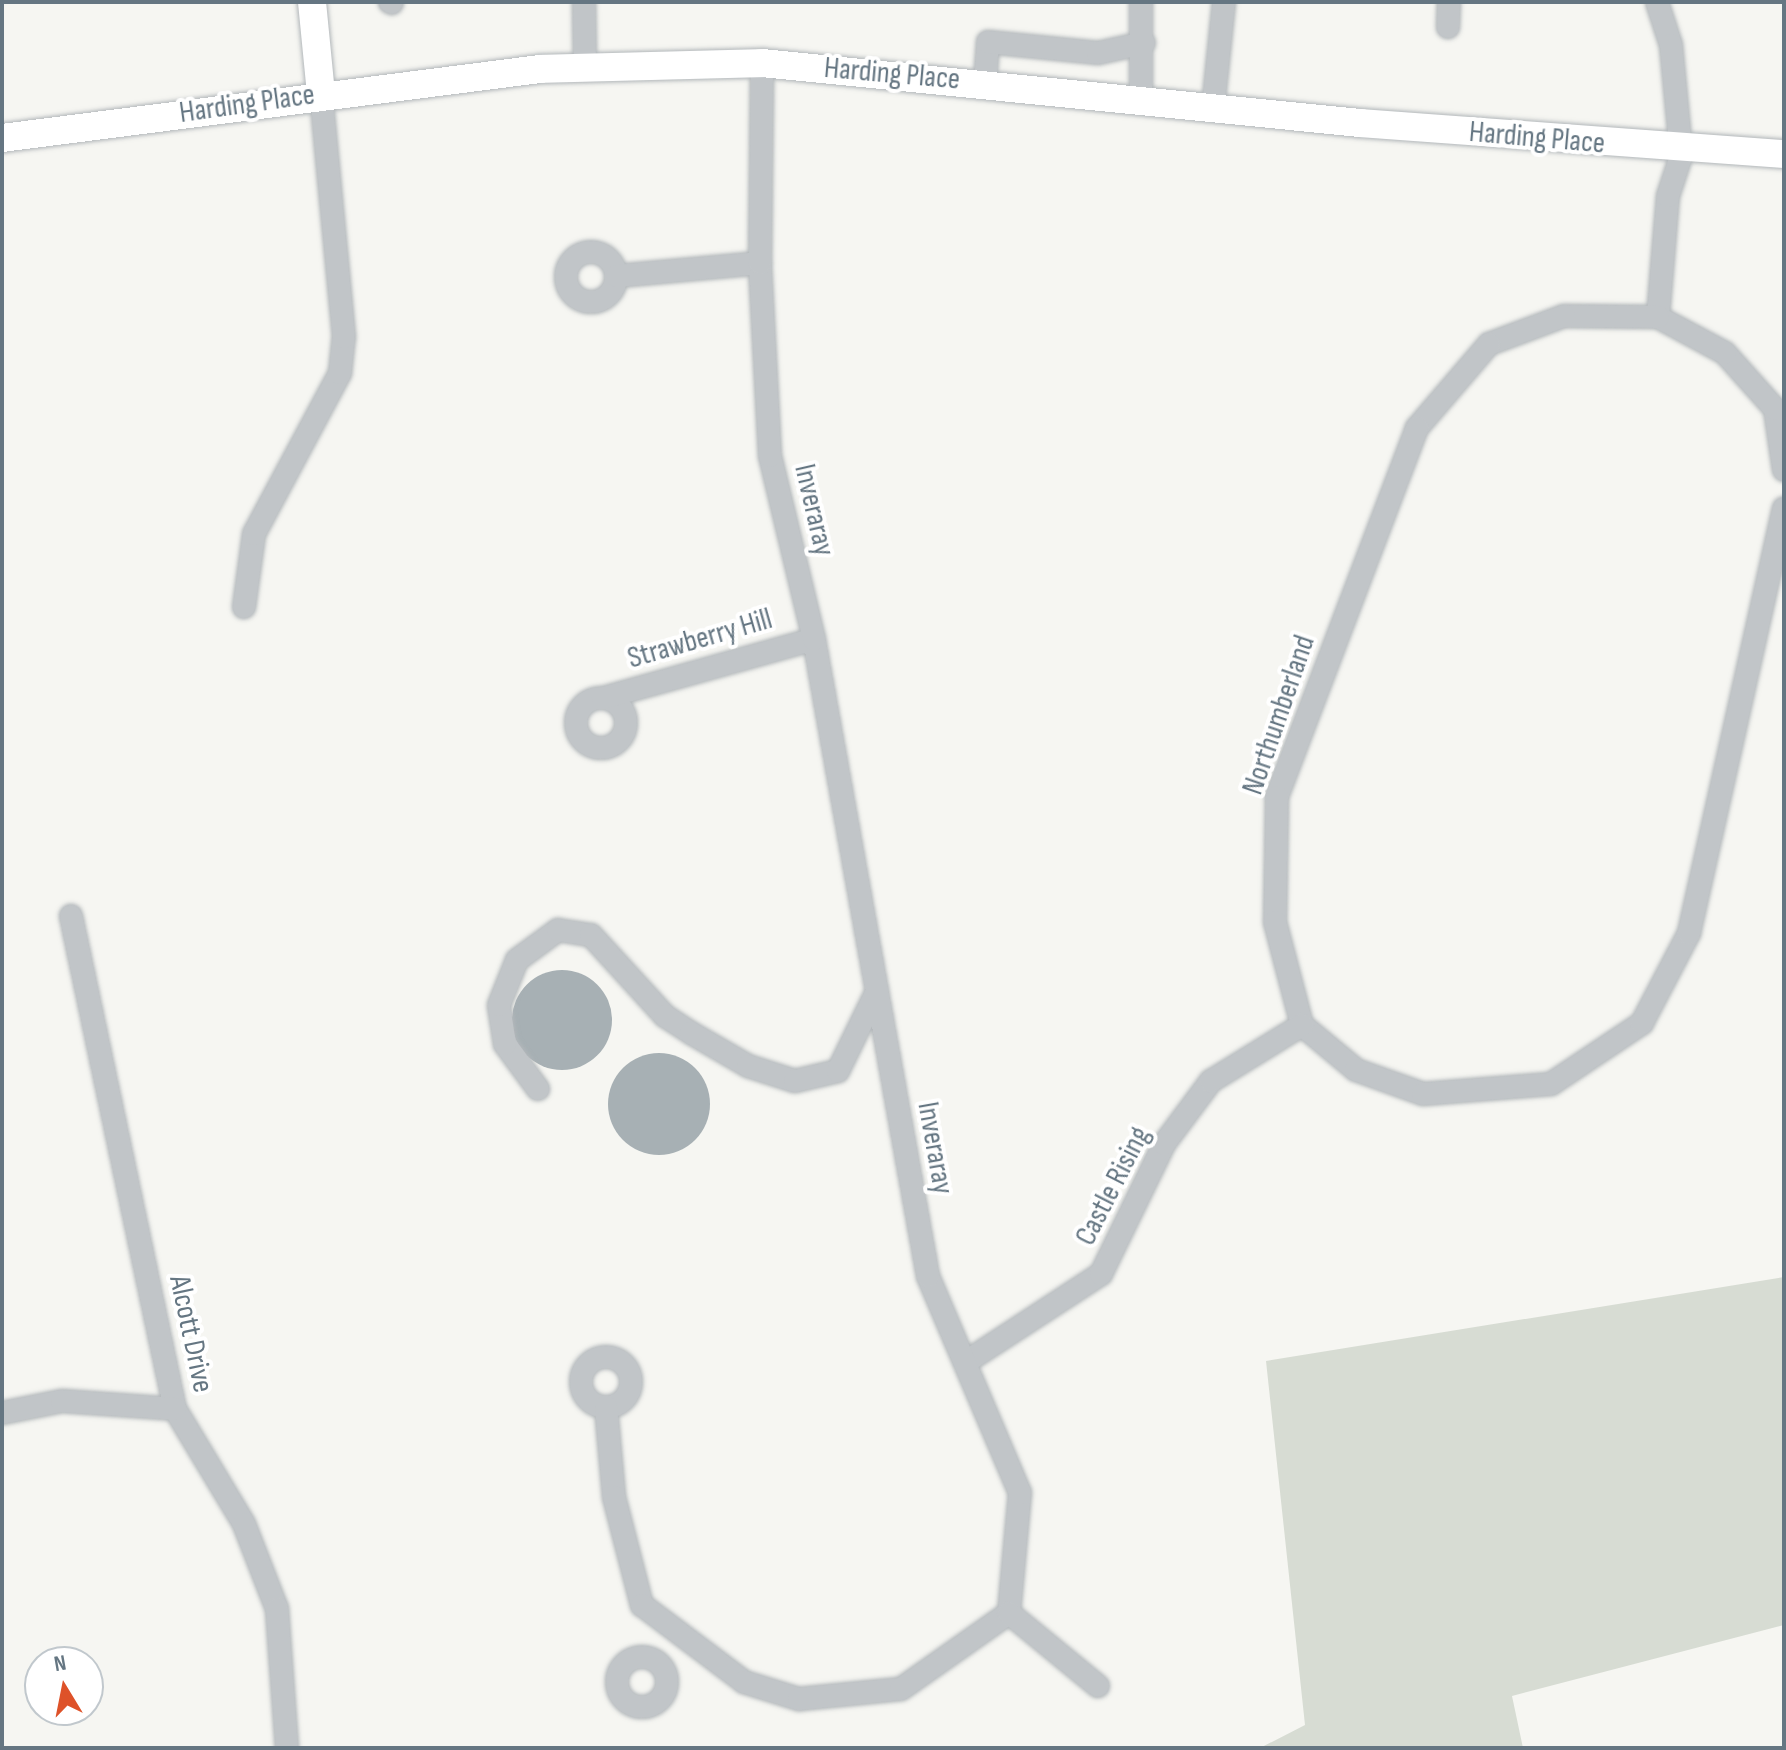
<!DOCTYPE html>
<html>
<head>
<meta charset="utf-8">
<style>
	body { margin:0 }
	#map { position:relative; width:1786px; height:1750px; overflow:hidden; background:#f6f6f2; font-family:"Sofia Sans Condensed",sans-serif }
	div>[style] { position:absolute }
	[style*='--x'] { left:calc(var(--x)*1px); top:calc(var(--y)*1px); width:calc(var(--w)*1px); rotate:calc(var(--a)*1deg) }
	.green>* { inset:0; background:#d7dcd3 }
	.building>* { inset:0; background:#a7b0b4 }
	.round { border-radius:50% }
	.roads { filter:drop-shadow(0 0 2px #b2b7ba) drop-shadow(0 0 2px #b2b7ba) }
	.minor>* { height:22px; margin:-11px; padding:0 11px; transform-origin:11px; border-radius:11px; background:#c1c5c8 }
	.minor>.ring { margin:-11px; padding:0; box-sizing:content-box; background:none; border:22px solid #c1c5c8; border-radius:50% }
	.major>* { height:28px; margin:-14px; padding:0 14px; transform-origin:14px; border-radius:14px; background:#fff }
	span { translate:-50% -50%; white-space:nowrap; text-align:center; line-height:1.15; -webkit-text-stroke:8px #fff; paint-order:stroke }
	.street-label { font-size:30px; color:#657682 }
	.frame { position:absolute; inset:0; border:4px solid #657682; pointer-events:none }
	.north { position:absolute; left:24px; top:1646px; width:80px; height:80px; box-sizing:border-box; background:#fff; border:2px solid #c1c8cd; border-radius:50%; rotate:350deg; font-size:22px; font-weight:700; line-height:32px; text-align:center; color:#657682 }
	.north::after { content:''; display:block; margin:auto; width:28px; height:36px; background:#de5229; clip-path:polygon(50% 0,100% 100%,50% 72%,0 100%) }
</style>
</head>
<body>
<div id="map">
	<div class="green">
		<div style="clip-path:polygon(1784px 1277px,1784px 1625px,1512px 1696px,1523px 1748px,1260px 1748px,1305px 1725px,1266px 1361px)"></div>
	</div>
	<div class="building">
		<div class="round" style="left:512px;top:970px;width:100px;height:100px"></div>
		<div class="round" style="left:608px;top:1053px;width:102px;height:102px"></div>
	</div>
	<div class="roads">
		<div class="minor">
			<div style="--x:390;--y:2;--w:2;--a:27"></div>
			<div style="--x:584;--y:2;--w:64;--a:89.1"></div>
			<div style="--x:1657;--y:2;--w:45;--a:72"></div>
			<div style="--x:1671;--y:45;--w:105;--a:84.6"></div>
			<div style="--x:1448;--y:27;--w:25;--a:-88"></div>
			<div style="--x:985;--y:83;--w:41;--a:-85.8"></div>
			<div style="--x:988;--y:42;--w:111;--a:5.7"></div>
			<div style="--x:1098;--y:53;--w:47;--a:-12.3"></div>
			<div style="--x:1141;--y:99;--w:97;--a:-90"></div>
			<div style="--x:1213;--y:108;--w:107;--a:-84.1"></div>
			<div class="ring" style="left:566px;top:252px;width:28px;height:28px"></div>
			<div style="--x:617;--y:276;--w:144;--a:-5.2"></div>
			<div style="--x:1658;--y:317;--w:121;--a:-85.3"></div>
			<div style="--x:1668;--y:196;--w:48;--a:-71.9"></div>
			<div style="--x:1784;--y:470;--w:62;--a:-98.4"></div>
			<div style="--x:1775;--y:409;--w:75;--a:-131.8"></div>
			<div style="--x:1725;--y:353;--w:76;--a:-151.8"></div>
			<div style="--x:1658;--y:317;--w:94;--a:-179.4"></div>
			<div style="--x:1564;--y:316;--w:80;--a:159.5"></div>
			<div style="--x:1489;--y:344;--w:111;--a:130.6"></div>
			<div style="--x:1417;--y:428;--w:395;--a:110.8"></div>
			<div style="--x:1277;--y:797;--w:125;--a:90.9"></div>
			<div style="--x:1275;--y:922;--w:106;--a:75.3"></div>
			<div style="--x:1302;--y:1025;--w:70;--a:39.8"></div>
			<div style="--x:1356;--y:1070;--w:71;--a:19.7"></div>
			<div style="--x:1423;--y:1094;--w:128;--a:-4.5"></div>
			<div style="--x:1551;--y:1084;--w:110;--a:-33.8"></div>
			<div style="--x:1642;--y:1023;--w:102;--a:-62.4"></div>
			<div style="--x:1689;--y:933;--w:435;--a:-77.4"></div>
			<div style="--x:244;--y:607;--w:74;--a:-82.2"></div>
			<div style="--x:254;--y:534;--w:183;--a:-61.9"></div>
			<div style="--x:340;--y:373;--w:36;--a:-84"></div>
			<div style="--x:344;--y:337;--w:245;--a:-95.4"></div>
			<div class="ring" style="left:576px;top:698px;width:28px;height:28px"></div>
			<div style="--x:603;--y:698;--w:219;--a:-15.6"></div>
			<div style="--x:71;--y:916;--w:504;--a:78.09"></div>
			<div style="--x:175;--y:1409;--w:134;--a:59"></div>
			<div style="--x:244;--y:1524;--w:91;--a:68.8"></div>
			<div style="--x:277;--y:1609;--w:139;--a:85.9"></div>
			<div style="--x:538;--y:1089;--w:56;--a:-126.3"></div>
			<div style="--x:505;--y:1044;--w:39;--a:-99"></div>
			<div style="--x:499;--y:1005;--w:48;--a:-68.2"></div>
			<div style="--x:517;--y:960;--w:51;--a:-36.2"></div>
			<div style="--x:558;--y:930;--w:33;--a:9"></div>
			<div style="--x:591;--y:935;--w:110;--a:47.6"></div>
			<div style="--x:665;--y:1016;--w:31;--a:33"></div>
			<div style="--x:691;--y:1033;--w:66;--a:30.1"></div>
			<div style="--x:748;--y:1066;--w:49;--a:17.7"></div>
			<div style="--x:795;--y:1081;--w:44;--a:-13.1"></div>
			<div style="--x:838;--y:1071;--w:89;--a:-64"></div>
			<div class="ring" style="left:581px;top:1357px;width:28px;height:28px"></div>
			<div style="--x:966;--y:1362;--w:161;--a:-33.1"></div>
			<div style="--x:1101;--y:1274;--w:144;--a:-64.1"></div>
			<div style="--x:1164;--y:1144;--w:79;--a:-53.3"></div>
			<div style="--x:1211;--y:1081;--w:107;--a:-31.6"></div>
			<div style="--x:606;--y:1407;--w:90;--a:84.9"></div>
			<div style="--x:614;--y:1497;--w:112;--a:75.5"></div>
			<div style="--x:642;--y:1605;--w:128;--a:37"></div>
			<div style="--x:744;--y:1682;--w:58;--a:17.2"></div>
			<div style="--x:799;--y:1699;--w:102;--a:-5.6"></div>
			<div style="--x:901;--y:1689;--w:132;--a:-35.1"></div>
			<div style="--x:1009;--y:1613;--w:121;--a:-84.8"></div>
			<div style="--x:1020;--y:1493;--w:236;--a:-113"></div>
			<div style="--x:928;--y:1276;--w:647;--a:-100.15"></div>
			<div style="--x:814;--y:639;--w:188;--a:-103.5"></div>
			<div style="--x:770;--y:456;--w:193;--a:-93"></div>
			<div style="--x:760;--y:263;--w:200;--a:-89.4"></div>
			<div style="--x:2;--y:1413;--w:61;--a:-11.3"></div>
			<div style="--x:62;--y:1401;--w:113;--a:4"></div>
			<div style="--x:1009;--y:1613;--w:115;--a:39.4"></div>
			<div class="ring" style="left:617px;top:1657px;width:28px;height:28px"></div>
		</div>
		<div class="major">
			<div style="--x:312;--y:2;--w:91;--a:84.4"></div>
			<div style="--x:2;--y:138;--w:542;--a:-7.31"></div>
			<div style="--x:540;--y:69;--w:222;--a:-1.5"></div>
			<div style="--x:762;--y:63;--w:601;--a:5.73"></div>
			<div style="--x:1360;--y:123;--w:425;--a:4.2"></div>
		</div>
	</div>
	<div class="street-label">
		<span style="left:892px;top:74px;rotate:5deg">Harding Place</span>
		<span style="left:247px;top:104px;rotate:-8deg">Harding Place</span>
		<span style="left:1537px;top:138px;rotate:5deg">Harding Place</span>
		<span style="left:814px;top:510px;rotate:77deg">Inveraray</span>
		<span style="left:700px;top:639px;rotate:-16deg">Strawberry Hill</span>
		<span style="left:1279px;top:715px;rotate:-71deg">Northumberland</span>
		<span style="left:935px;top:1148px;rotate:80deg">Inveraray</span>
		<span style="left:1113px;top:1186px;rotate:-63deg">Castle Rising</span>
		<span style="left:191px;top:1334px;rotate:78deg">Alcott Drive</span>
	</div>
	<div class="frame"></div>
	<div class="north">N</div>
</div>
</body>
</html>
